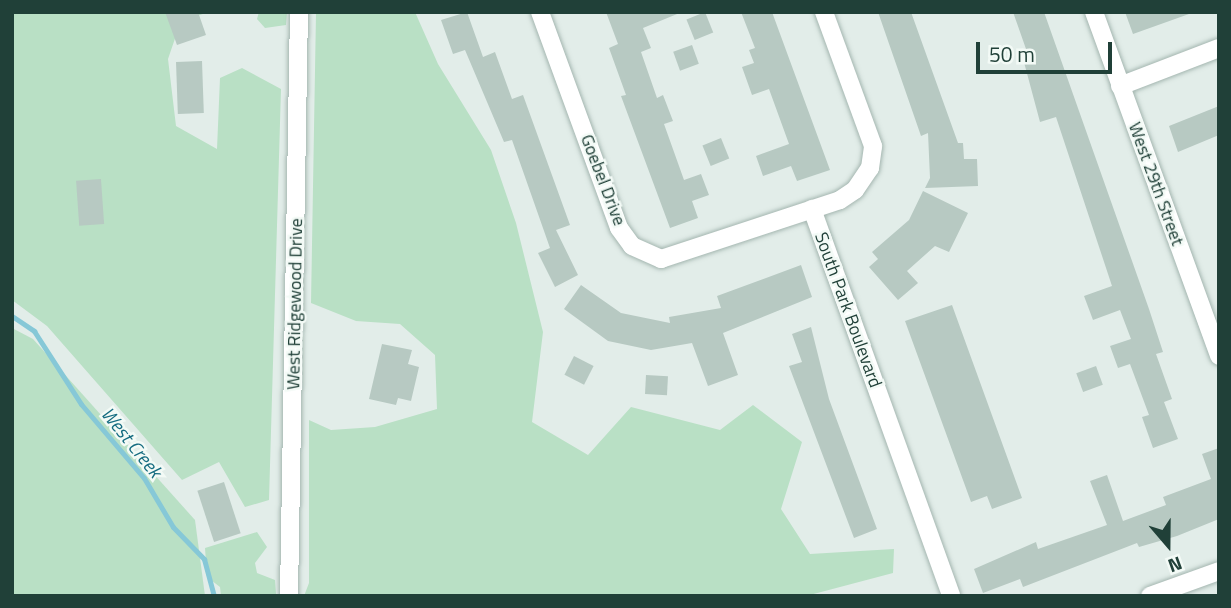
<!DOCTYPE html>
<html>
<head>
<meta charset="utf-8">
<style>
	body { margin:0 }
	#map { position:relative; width:1231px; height:608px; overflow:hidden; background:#e2ede9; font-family:"Titillium Web",sans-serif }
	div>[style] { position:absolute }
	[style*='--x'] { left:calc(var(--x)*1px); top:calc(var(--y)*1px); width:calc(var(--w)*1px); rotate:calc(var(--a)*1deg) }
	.green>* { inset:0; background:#b9e0c5 }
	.stream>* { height:5px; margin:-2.5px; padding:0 2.5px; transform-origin:2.5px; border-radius:2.5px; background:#86c8d7 }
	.building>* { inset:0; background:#b7c9c2; transform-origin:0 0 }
	.roads { filter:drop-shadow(0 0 2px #a4b6b0) drop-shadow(0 0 2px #a4b6b0) }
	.minor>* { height:18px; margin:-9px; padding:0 9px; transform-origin:9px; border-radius:9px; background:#fff }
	span { translate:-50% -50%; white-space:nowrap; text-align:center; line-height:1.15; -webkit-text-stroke:5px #f3faf6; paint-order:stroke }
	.street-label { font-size:18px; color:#204038 }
	.water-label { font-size:19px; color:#156c81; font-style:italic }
	.frame { position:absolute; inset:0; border:14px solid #204038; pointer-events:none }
	.north { position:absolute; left:1133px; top:510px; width:70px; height:70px; -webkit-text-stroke:5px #f3faf6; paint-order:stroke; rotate:160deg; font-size:19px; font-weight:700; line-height:28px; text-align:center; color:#204038 }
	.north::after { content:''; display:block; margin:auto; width:24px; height:32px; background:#204038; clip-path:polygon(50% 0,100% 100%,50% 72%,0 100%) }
	.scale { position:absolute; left:976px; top:42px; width:136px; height:32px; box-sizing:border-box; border:4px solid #204038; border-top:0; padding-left:9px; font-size:21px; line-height:24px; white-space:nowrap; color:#204038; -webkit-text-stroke:5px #f3faf6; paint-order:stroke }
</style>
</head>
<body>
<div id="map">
	<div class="green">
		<div style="clip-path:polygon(12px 12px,209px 12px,181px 21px,168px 59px,176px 126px,217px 149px,220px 78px,242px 68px,281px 89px,269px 500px,245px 507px,219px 462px,182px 480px,47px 326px,12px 300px)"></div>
		<div style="clip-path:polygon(259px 12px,287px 12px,286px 25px,265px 28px,257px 19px)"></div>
		<div style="clip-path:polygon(316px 12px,415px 12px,438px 64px,491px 150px,516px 223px,543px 332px,532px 422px,588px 455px,631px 407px,720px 430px,753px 405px,802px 442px,781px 509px,810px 554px,894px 549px,893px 573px,806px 596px,304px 596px,309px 583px,309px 420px,331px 430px,375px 427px,437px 409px,435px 355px,400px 324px,356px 321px,311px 303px)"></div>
		<div style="clip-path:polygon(12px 328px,33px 339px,195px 520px,205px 596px,12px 596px)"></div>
		<div style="clip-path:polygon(257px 532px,267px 547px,255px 563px,257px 573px,275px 580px,276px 594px,221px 596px,220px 587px,207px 577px,205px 548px)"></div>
	</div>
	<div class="stream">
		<div style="--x:12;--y:316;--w:27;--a:34"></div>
		<div style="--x:34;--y:331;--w:87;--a:57.2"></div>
		<div style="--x:81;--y:404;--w:97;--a:49.6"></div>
		<div style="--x:144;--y:478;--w:57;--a:59.4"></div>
		<div style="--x:173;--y:527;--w:45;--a:45.9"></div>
		<div style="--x:204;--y:559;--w:38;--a:75"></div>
	</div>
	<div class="building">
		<div style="clip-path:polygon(165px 12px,198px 12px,206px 35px,177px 45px)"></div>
		<div style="clip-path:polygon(467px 12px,483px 57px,495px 52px,512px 99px,523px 95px,570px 225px,556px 230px,578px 275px,555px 287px,538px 253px,550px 248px,512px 140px,504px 142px,465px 50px,453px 54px,441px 20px)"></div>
		<div style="clip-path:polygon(606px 12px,682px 12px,643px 28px,651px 48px,641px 52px,657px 98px,663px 95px,673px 121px,664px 124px,684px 180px,701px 174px,709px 195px,692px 201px,698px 218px,670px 228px,621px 96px,626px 95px,609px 48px,618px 44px)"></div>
		<div style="left:705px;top:12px;width:22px;height:20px;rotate:68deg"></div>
		<div style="clip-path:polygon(741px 12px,772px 12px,830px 170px,797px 181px,791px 166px,763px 176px,756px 156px,789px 144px,769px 89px,752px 95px,742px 67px,754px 63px,749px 50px,755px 48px)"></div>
		<div style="clip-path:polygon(878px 12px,911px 12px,958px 143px,963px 143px,964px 159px,977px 159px,978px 186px,925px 188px,930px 178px,928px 133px,921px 136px)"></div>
		<div style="clip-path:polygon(1013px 12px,1044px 12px,1149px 309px,1163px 352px,1156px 354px,1172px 399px,1164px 402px,1178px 439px,1153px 448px,1142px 417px,1149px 415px,1130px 364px,1118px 368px,1110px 346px,1131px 339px,1120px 310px,1093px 320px,1084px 296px,1112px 286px,1056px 117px,1040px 122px,1021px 51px,1026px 49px)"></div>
		<div style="clip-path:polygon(1125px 12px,1188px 12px,1189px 14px,1133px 34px)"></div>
		<div style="left:692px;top:45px;width:20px;height:20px;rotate:70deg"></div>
		<div style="left:202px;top:61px;width:52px;height:26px;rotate:88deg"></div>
		<div style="clip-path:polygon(1219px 106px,1219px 135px,1178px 152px,1169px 126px)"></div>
		<div style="left:721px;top:138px;width:22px;height:20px;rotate:68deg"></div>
		<div style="left:101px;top:179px;width:45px;height:25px;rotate:86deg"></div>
		<div style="clip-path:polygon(923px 191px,968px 213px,949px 252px,935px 246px,907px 271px,918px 283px,898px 300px,869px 267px,878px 259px,872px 252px,909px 220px)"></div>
		<div style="clip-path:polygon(801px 265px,812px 297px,723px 333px,738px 375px,708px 386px,692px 343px,651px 350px,608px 341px,564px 309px,581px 285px,621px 313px,670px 323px,669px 317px,721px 308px,717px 296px)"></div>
		<div style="clip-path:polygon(952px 305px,1022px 498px,992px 509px,987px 496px,971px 502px,905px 321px)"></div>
		<div style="clip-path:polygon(811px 327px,829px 399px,877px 529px,854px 538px,789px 366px,802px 362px,792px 334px)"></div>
		<div style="clip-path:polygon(382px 344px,412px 350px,408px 364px,419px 367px,411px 401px,398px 398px,396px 405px,369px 399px)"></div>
		<div style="left:574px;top:356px;width:22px;height:21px;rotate:27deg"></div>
		<div style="left:1096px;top:366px;width:20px;height:21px;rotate:70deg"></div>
		<div style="left:646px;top:375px;width:22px;height:19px;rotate:3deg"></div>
		<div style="clip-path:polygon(1219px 448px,1219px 519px,1177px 536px,1139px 547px,1137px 543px,1023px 587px,1020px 579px,983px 593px,974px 569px,1036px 542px,1038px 549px,1107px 525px,1090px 481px,1107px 475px,1123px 521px,1166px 505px,1163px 497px,1211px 479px,1202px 454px)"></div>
		<div style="left:224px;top:482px;width:54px;height:28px;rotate:72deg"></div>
	</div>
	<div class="roads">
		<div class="minor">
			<div style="--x:540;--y:12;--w:230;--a:69.9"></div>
			<div style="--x:619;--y:228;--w:22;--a:54"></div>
			<div style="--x:632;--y:246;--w:32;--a:24"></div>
			<div style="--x:661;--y:259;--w:188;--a:-18.2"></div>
			<div style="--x:840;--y:200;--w:18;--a:-34"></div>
			<div style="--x:855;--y:190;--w:27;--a:-56"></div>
			<div style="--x:870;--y:168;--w:22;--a:-82"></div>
			<div style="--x:873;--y:146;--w:143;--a:-110.1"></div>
			<div style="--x:1094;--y:12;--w:366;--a:70"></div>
			<div style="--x:1120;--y:86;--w:106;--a:-21"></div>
			<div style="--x:812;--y:209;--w:411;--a:70.2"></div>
			<div style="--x:289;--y:595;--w:583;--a:-89.02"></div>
			<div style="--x:1150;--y:596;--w:73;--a:-19.9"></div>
		</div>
	</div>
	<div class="street-label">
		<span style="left:603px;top:180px;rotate:69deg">Goebel Drive</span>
		<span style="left:1156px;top:184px;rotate:70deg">West 29th Street</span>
		<span style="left:295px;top:304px;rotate:-89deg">West Ridgewood Drive</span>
		<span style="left:848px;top:310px;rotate:70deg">South Park Boulevard</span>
	</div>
	<div class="water-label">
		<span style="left:132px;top:442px;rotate:51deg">West Creek</span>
	</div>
	<div class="frame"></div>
	<div class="north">N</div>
	<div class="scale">50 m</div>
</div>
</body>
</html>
